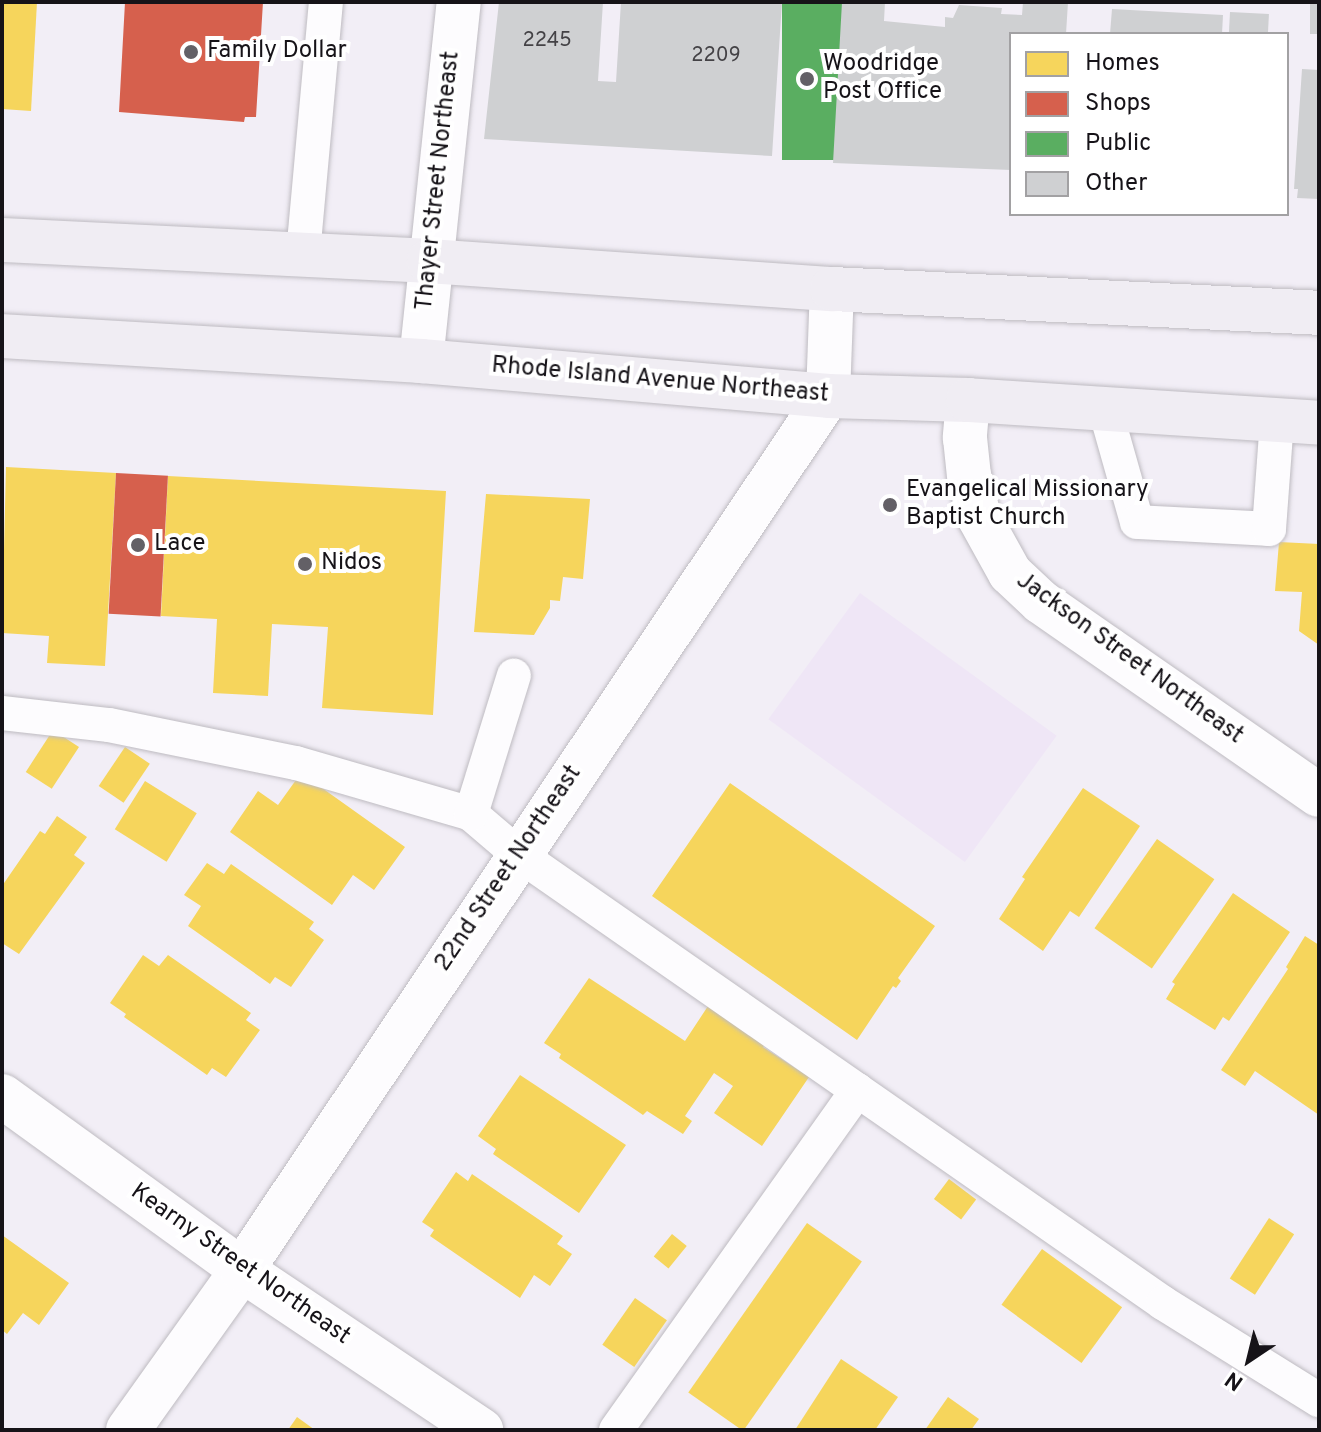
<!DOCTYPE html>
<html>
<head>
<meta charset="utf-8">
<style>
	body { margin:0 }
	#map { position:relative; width:1321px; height:1432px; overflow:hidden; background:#f2eef6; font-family:Overpass,sans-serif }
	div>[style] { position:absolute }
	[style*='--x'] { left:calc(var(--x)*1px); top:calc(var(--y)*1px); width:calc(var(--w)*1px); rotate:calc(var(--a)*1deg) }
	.built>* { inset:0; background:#efe6f6; transform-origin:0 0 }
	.homes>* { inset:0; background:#f6d55c; transform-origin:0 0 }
	.shops>* { inset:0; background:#d6604d; transform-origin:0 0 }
	.public>* { inset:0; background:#5aae61; transform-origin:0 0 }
	.building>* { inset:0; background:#cfd0d2; transform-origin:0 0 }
	.roads { filter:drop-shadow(0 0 2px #bebbc1) drop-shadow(0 0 2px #bebbc1) }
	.service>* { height:34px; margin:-17px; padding:0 17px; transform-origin:17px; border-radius:17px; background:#fdfcfe }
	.minor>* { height:44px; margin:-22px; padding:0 22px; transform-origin:22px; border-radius:22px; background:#fdfcfe }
	.primary>* { height:44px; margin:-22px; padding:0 22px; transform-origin:22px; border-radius:22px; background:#f0edf3 }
	.dots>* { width:22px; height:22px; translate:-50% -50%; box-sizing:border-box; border:4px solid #fff; border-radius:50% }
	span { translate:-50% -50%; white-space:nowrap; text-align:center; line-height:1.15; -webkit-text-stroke:8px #fff; paint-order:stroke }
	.number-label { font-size:20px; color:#444246 }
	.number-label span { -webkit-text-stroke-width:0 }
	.poi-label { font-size:24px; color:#161318 }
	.left { translate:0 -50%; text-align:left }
	.street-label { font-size:24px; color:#161318 }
	.frame { position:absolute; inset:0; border:4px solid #161318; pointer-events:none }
	.legend { position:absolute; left:1009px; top:32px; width:280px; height:184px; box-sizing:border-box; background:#fff; border:2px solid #a2a1a3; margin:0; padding:10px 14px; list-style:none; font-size:24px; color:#161318 }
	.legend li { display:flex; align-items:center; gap:16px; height:40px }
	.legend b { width:40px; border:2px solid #a2a1a3 }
	.north { position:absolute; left:1209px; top:1320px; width:80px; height:80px; -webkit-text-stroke:6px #fff; paint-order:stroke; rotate:215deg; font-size:22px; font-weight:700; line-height:32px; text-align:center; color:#161318 }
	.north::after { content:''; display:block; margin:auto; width:28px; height:36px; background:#161318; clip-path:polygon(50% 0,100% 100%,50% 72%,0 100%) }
</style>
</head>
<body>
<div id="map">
	<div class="built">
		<div style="left:860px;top:593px;width:243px;height:156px;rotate:36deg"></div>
	</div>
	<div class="homes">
		<div style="clip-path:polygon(2px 2px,37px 2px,31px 111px,2px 109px)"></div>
		<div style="clip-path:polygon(6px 467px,116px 473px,105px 666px,47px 663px,49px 636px,2px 633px)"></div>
		<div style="clip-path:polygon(168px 476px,446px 491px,433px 715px,322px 708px,328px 627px,272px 624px,268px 696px,213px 693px,217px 619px,161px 616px)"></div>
		<div style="clip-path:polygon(486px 494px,590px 499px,583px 579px,563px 577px,560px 601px,550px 600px,550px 608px,534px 635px,474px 632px)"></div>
		<div style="clip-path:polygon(1279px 542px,1319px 544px,1319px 645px,1299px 631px,1302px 592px,1275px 591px)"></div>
		<div style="left:53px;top:730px;width:31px;height:50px;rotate:33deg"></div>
		<div style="left:125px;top:747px;width:30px;height:47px;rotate:34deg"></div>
		<div style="clip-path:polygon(301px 773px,405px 847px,374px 890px,353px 875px,332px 905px,230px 832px,258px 791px,278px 805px)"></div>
		<div style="left:145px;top:781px;width:61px;height:57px;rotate:32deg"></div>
		<div style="clip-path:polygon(730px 783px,935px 926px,898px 978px,901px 981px,896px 988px,893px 986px,857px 1040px,652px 896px)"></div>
		<div style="clip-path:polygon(1083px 788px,1140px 826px,1079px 917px,1070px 911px,1043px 951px,999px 919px,1025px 879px,1022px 877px)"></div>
		<div style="clip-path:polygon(57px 816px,87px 837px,74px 855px,85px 863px,19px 954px,2px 943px,2px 886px,40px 831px,45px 834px)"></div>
		<div style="left:1157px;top:839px;width:70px;height:109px;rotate:35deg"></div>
		<div style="clip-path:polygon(207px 863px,224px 874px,231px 864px,314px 922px,309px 929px,324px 940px,291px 987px,275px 977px,270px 984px,188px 926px,201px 906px,184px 895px)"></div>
		<div style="clip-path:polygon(1233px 893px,1290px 932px,1229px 1021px,1223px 1017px,1215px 1030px,1166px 999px,1175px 984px,1172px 982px)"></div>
		<div style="clip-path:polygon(1305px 936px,1319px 945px,1319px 1115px,1255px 1071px,1245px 1086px,1221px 1070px,1288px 969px,1286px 967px)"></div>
		<div style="clip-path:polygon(143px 955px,159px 966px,168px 955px,251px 1013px,246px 1020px,260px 1030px,226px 1077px,212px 1068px,207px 1075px,124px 1017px,126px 1014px,110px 1003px)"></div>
		<div style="clip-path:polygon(589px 978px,685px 1041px,710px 1003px,767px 1042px,763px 1047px,809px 1077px,762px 1146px,714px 1113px,733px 1086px,714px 1073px,685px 1116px,692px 1121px,683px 1134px,647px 1111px,643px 1115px,559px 1058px,561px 1054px,544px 1043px)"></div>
		<div style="clip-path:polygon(520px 1075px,626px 1145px,579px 1213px,493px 1154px,496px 1149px,478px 1136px)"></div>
		<div style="clip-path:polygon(456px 1172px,468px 1181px,472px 1174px,563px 1236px,557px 1244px,572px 1254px,550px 1286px,534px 1275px,520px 1298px,430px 1236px,434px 1230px,422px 1222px)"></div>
		<div style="left:949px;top:1179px;width:34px;height:25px;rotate:37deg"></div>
		<div style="left:1269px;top:1218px;width:30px;height:72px;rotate:33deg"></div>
		<div style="left:807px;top:1223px;width:67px;height:207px;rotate:35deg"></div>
		<div style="left:672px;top:1234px;width:19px;height:29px;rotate:39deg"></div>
		<div style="clip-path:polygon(2px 1235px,69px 1283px,39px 1325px,23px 1313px,7px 1334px,2px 1330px)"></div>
		<div style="left:1042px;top:1249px;width:99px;height:69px;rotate:36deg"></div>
		<div style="left:635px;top:1298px;width:39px;height:57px;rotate:35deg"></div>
		<div style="clip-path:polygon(841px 1359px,898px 1397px,875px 1430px,795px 1430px)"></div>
		<div style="clip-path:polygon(948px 1397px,979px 1419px,971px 1430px,925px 1430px)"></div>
		<div style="clip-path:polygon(297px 1417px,315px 1430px,288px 1430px)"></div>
	</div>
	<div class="shops">
		<div style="clip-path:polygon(125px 2px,263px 2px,256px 117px,245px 117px,244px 122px,119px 112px)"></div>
		<div style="left:116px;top:473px;width:52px;height:141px;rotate:3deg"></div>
	</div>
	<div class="public">
		<div style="left:782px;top:2px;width:60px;height:158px"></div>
	</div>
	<div class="building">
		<div style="clip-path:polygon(499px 2px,603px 2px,598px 81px,616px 82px,621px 2px,782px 2px,772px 156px,484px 139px)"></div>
		<div style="clip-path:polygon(842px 2px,885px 2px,884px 21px,945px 27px,945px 17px,953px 18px,959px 5px,1002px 8px,1001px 14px,1022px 15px,1023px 2px,1068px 2px,1066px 34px,1011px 34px,1011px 170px,833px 163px)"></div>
		<div style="left:1310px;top:2px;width:9px;height:32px"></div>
		<div style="clip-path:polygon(1112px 9px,1223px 15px,1222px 34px,1110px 34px)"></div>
		<div style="left:1230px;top:12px;width:39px;height:22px;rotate:3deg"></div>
		<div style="clip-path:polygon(1302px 69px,1319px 70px,1319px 199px,1297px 198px,1298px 189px,1294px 189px)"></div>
	</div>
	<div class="roads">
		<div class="service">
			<div style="--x:303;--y:254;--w:253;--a:-84.8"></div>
			<div style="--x:1105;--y:409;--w:117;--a:74.2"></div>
			<div style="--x:1137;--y:522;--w:132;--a:3"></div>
			<div style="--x:1269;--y:529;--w:109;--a:-85.8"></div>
			<div style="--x:2;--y:713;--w:108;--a:6.4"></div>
			<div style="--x:109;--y:725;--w:191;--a:11.5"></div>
			<div style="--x:296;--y:763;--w:182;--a:16.2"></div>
			<div style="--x:471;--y:814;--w:62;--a:40.4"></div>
			<div style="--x:518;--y:854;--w:786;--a:34.84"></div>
			<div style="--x:1163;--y:1303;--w:184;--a:31.9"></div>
			<div style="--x:471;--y:814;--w:145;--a:-72.8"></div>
			<div style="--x:616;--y:1430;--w:417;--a:-54.6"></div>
		</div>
		<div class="minor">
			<div style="--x:421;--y:361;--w:361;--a:-84"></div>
			<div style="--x:968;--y:400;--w:38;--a:95"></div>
			<div style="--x:965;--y:438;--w:37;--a:84"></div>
			<div style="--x:969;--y:475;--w:43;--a:76.6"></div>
			<div style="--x:979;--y:517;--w:64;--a:61"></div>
			<div style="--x:1010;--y:573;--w:42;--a:43.1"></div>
			<div style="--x:1041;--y:602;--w:338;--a:34.8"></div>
			<div style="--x:2;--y:1096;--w:296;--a:35.9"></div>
			<div style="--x:242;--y:1270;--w:288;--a:33.8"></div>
			<div style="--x:128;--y:1430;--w:196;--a:-54.5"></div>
			<div style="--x:242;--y:1270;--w:1052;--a:-56.16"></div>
			<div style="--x:828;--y:396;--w:107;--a:-87.9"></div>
		</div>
		<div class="primary">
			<div style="--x:2;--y:240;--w:428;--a:2.8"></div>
			<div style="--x:429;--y:261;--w:404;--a:4"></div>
			<div style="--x:832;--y:289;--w:488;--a:2.8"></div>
			<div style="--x:2;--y:336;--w:420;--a:3.4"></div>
			<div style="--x:421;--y:361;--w:409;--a:4.9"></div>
			<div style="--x:828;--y:396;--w:140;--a:1.6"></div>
			<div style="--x:968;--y:400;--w:352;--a:3.7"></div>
		</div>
	</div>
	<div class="dots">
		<div style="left:191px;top:52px;background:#636066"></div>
		<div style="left:807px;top:79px;background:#636066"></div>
		<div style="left:890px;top:505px;background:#636066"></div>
		<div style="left:138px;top:545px;background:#636066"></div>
		<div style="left:305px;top:564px;background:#636066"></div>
	</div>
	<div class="number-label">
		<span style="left:547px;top:41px">2245</span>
		<span style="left:716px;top:56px">2209</span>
	</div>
	<div class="poi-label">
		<span class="left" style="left:207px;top:52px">Family Dollar</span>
		<span class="left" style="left:823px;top:79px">Woodridge<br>Post Office</span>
		<span class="left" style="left:906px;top:505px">Evangelical Missionary<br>Baptist Church</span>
		<span class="left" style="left:154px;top:545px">Lace</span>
		<span class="left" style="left:321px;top:564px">Nidos</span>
	</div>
	<div class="street-label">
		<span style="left:439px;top:181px;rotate:-84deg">Thayer Street Northeast</span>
		<span style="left:660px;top:381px;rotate:5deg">Rhode Island Avenue Northeast</span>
		<span style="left:1129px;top:659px;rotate:36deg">Jackson Street Northeast</span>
		<span style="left:509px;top:869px;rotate:-56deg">22nd Street Northeast</span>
		<span style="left:240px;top:1265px;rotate:35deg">Kearny Street Northeast</span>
	</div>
	<div class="frame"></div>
	<ul class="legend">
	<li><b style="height:22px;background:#f6d55c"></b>Homes</li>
	<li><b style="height:22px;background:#d6604d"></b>Shops</li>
	<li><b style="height:22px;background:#5aae61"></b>Public</li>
	<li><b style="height:22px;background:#cfd0d2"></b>Other</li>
	</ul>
	<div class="north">N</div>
</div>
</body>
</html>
